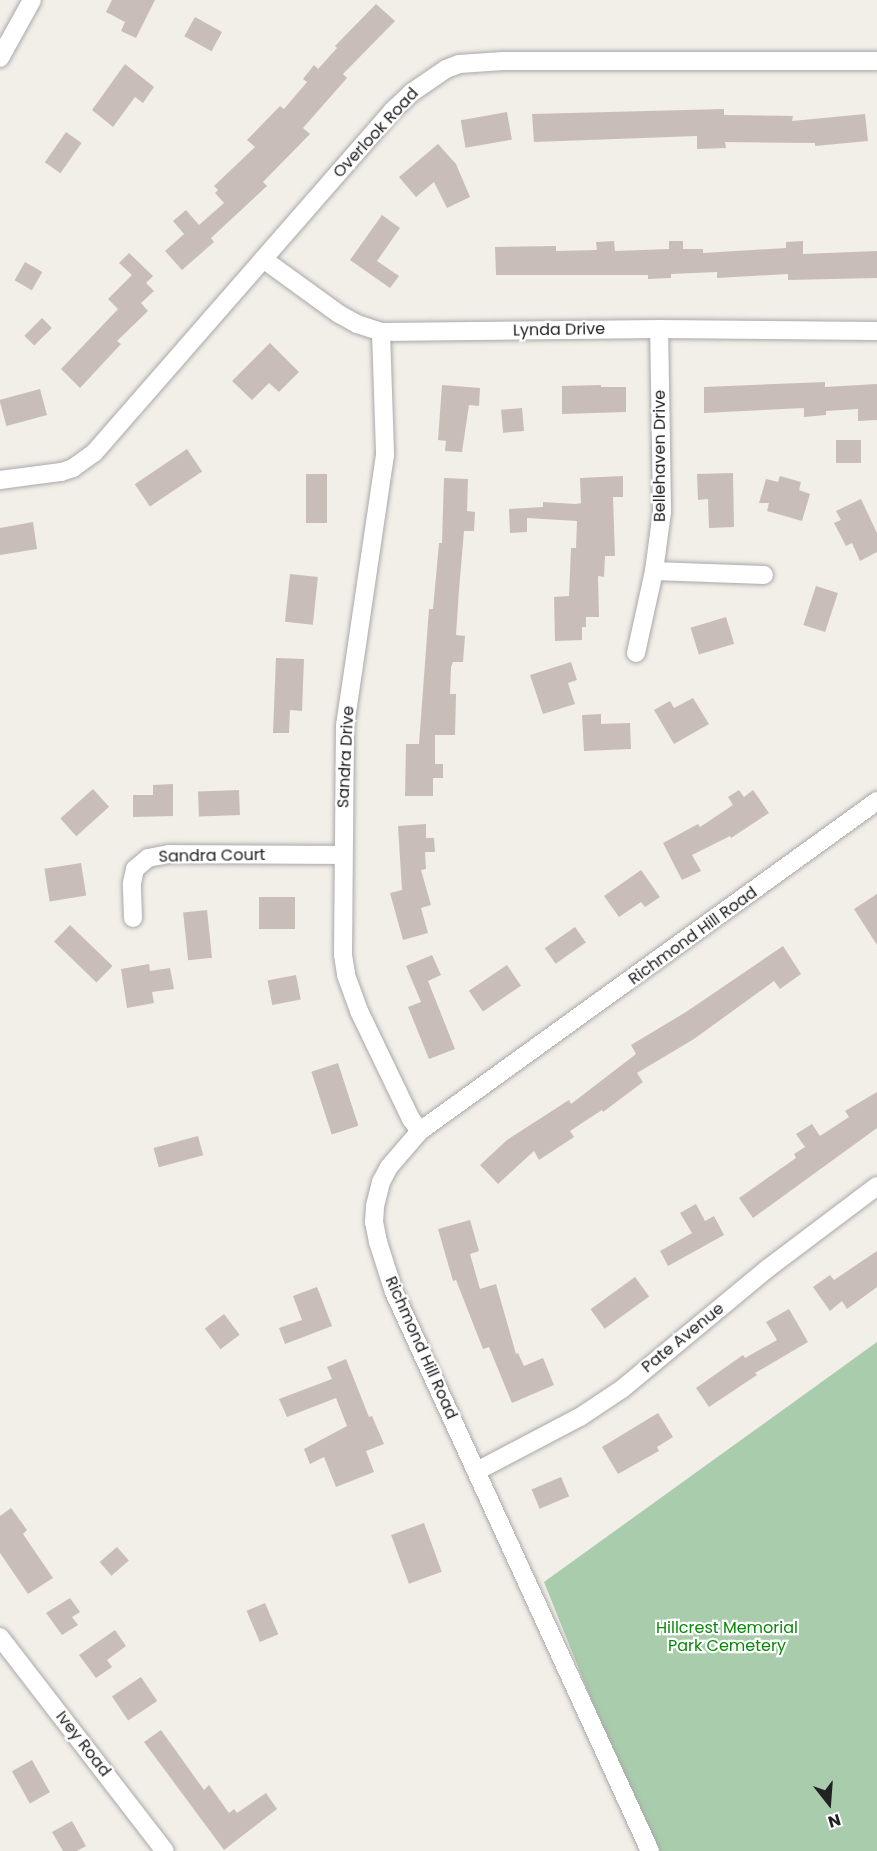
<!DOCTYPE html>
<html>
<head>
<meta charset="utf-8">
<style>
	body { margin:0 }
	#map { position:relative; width:877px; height:1851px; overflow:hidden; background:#f2eee8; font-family:Poppins,sans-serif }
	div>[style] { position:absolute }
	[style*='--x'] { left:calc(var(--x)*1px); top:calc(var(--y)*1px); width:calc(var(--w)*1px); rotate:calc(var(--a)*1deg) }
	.cemetery>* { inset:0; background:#a9ccac }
	.building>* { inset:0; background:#c8beb7; transform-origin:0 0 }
	.roads { filter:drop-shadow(0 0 2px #a9a9a9) drop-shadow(0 0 2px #a9a9a9) }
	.minor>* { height:18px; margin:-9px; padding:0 9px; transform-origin:9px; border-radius:9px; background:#fff }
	span { translate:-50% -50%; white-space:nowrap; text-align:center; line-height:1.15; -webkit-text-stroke:4.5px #fff; paint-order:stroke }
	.street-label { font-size:16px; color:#222 }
	.park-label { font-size:16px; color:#078809 }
	.north { position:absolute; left:799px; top:1773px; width:60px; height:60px; -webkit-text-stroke:4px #fff; paint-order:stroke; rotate:163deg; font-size:16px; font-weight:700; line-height:24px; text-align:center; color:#222 }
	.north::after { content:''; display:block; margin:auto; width:21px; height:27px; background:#222; clip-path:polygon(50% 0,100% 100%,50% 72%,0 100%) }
</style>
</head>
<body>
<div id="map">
	<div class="cemetery">
		<div style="clip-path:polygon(877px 1342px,877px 1851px,652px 1851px,544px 1582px)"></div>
	</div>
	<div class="building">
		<div style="clip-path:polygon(112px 0,155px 0,136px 38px,121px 31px,125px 22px,106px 12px)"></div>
		<div style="clip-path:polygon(376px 4px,395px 21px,343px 74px,347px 78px,303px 128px,310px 134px,263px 182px,267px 186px,211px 238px,214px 242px,182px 270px,165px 251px,184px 234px,173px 221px,186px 210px,199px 225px,224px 203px,215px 193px,218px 190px,214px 186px,255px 147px,247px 140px,280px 106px,284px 109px,307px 82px,303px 79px,314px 65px,318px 69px,337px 48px,335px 46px)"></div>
		<div style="left:195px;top:17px;width:31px;height:22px;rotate:29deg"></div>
		<div style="clip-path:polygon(125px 64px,154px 87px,143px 103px,135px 97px,113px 127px,92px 110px)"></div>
		<div style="clip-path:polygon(724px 109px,724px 115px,793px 116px,792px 121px,865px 114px,868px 141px,815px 146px,815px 143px,725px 142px,726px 148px,697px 149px,697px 136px,534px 142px,532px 114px)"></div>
		<div style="left:507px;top:112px;width:28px;height:47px;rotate:80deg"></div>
		<div style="left:66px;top:132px;width:19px;height:37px;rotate:35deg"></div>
		<div style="clip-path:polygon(438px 144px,456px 164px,470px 197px,447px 208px,434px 182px,416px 197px,399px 177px)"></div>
		<div style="clip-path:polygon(382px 215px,400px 228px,377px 261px,399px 276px,390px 288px,350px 260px)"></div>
		<div style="clip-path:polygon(614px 241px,615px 251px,669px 249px,669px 241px,683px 241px,683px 249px,703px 249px,703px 253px,786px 248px,786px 242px,803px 241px,803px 254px,877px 251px,877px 278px,788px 280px,788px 274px,717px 278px,717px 272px,671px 274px,671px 278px,648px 279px,648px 275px,496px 275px,495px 247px,556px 246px,556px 251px,597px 250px,596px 242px)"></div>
		<div style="clip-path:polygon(129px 253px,153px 276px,146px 283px,154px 291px,141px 303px,148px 311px,117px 341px,121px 344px,80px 388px,61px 369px,118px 309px,108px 299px,132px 275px,119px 263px)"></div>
		<div style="left:25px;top:262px;width:20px;height:21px;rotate:30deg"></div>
		<div style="left:42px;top:318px;width:14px;height:25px;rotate:45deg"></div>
		<div style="clip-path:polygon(270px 343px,299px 372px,279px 392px,269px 383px,252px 400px,232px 381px)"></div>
		<div style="clip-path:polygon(825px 382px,825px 387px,877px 384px,877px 420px,858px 421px,858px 409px,826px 411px,826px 415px,804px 417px,804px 408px,704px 413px,704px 387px)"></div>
		<div style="clip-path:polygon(442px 385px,480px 388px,479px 406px,469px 405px,462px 452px,445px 451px,446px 441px,438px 440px)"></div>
		<div style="clip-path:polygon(601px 385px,601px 387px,626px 387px,626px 412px,562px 414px,562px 386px)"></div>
		<div style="left:40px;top:389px;width:27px;height:42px;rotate:75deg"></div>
		<div style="left:522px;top:408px;width:23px;height:21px;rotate:85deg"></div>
		<div style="left:836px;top:440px;width:25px;height:23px"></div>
		<div style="left:187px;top:449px;width:27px;height:63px;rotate:56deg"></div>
		<div style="clip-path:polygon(733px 473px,734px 527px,709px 528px,708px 499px,698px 500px,697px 474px)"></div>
		<div style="left:306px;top:474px;width:21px;height:49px"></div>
		<div style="clip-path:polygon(623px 476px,623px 497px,613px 497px,615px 556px,605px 556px,604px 577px,598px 576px,599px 617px,586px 617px,586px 627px,582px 627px,582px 640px,555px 641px,554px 597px,569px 596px,571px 548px,576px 548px,577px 521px,527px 518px,527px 532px,510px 533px,509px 509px,543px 507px,543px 502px,576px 504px,581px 503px,580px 478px)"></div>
		<div style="clip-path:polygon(780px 476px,801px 482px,799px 490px,810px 494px,802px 521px,767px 511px,769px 503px,759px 503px,766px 479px,778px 482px)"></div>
		<div style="clip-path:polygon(444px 478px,468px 479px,467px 511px,475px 512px,474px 531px,464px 531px,459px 590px,456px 635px,465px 636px,463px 662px,453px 662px,451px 667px,450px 694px,456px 694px,455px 735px,435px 735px,435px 764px,443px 764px,443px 778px,433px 778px,433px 796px,405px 796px,406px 744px,419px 744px,429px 609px,433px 609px,439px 543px,442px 543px)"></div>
		<div style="clip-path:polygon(861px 499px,877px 533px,877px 552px,860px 561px,852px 543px,846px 546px,834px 523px,841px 520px,836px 511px)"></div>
		<div style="clip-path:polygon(33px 522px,37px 549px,0 555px,0 528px)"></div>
		<div style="left:290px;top:574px;width:28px;height:48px;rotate:6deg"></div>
		<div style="left:816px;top:586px;width:23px;height:41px;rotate:18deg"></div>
		<div style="left:726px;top:617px;width:28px;height:37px;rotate:73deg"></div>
		<div style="clip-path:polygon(276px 658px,304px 659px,302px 711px,290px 710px,289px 733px,273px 733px)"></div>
		<div style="clip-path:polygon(571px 662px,577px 680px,568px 683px,575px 704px,543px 714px,530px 675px)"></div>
		<div style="clip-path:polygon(693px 698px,709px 724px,674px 744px,654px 710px,670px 701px,674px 708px)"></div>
		<div style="clip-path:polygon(601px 714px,601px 724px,630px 723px,631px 749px,584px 751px,582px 715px)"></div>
		<div style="clip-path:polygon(173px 784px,173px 816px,133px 817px,133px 795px,153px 795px,153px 785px)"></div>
		<div style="left:93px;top:789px;width:24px;height:44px;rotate:48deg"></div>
		<div style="left:239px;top:790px;width:25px;height:41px;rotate:88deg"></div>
		<div style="clip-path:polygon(739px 790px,744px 797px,753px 790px,769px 813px,731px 838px,730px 836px,692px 855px,701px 871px,682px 880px,663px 843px,698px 824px,700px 827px,733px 805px,728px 797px)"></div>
		<div style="clip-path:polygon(426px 824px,426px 838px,434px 838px,435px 852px,425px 852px,426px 869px,421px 870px,431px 905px,421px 908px,428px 933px,403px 940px,390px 893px,402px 890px,398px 826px)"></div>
		<div style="left:81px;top:863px;width:33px;height:37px;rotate:81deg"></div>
		<div style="clip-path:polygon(641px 870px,660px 897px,645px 907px,641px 902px,619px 917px,604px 896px)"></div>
		<div style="clip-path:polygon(877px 894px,877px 945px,854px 909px)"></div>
		<div style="left:259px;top:897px;width:36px;height:32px"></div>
		<div style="left:207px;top:910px;width:48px;height:24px;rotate:84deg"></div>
		<div style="left:70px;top:925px;width:59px;height:23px;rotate:44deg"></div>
		<div style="left:575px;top:927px;width:19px;height:37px;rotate:55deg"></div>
		<div style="clip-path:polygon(783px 946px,801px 974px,780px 989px,774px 981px,694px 1039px,637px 1073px,643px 1082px,603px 1112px,602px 1110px,570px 1131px,574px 1137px,539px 1160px,534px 1151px,498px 1184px,480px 1165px,507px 1140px,569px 1100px,571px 1104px,636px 1054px,631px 1045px,686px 1012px)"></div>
		<div style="clip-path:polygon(432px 955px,441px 975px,428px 981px,455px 1049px,429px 1059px,408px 1007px,421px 1002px,406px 966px)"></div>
		<div style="clip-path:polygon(149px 964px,150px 971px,170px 968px,174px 989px,152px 992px,154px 1003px,127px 1008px,121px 969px)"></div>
		<div style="left:507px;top:965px;width:25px;height:46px;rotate:56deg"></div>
		<div style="left:296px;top:975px;width:25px;height:29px;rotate:79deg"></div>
		<div style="left:338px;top:1063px;width:66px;height:28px;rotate:72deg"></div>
		<div style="clip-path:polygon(877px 1092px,877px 1128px,753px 1218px,739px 1198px,796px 1158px,794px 1154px,805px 1147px,796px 1134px,812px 1124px,820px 1136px,849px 1117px,845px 1111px)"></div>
		<div style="left:198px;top:1136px;width:20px;height:46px;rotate:75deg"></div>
		<div style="clip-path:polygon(696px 1204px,705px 1221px,714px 1216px,724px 1235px,668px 1266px,660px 1251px,692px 1233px,680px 1213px)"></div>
		<div style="clip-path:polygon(470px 1220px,479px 1251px,470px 1254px,480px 1289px,496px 1284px,516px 1354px,518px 1353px,524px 1366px,543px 1358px,554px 1385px,512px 1403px,489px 1347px,483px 1349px,456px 1280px,453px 1281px,438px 1229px)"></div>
		<div style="clip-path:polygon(877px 1251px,877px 1287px,847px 1309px,842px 1301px,830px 1311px,813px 1287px,830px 1275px,834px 1280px)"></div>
		<div style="left:635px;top:1277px;width:24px;height:55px;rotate:54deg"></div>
		<div style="clip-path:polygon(317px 1287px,332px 1326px,285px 1344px,279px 1328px,302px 1320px,293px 1296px)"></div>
		<div style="clip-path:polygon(789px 1309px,808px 1342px,755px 1373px,757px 1375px,709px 1407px,696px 1388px,743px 1355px,745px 1358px,777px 1340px,766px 1322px)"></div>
		<div style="left:224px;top:1314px;width:26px;height:24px;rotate:53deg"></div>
		<div style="clip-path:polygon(346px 1359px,369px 1417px,372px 1416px,384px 1444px,366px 1451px,374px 1472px,336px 1487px,324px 1457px,310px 1464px,304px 1449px,347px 1426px,336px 1398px,287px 1417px,279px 1399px,332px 1379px,327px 1367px)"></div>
		<div style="clip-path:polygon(658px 1413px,673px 1437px,657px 1447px,659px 1451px,618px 1474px,602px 1447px)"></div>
		<div style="left:561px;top:1477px;width:21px;height:32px;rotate:67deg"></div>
		<div style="clip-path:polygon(11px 1508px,27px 1530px,23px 1534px,53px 1578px,28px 1594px,0 1553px,0 1516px)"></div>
		<div style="left:424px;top:1523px;width:52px;height:35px;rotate:70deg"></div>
		<div style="left:117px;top:1547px;width:18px;height:23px;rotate:49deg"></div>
		<div style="clip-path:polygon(70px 1598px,80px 1612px,72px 1617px,78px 1625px,62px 1635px,46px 1613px)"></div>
		<div style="left:265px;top:1603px;width:34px;height:20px;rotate:67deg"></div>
		<div style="clip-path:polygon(115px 1630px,126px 1646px,107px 1660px,112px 1667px,96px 1678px,79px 1655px)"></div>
		<div style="left:141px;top:1677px;width:29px;height:35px;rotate:56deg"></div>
		<div style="clip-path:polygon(161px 1730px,204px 1790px,209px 1785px,229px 1813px,234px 1809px,237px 1813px,266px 1793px,277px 1809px,224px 1850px,144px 1742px)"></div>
		<div style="left:32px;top:1760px;width:37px;height:23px;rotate:61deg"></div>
		<div style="clip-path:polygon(72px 1821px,86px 1846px,77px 1851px,63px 1851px,52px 1832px)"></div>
	</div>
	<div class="roads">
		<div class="minor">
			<div style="--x:0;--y:58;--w:66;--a:-61.1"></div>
			<div style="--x:263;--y:259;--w:94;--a:35.9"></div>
			<div style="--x:339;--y:314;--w:21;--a:29"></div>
			<div style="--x:357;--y:324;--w:25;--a:18"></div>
			<div style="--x:381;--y:332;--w:278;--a:-0.6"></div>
			<div style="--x:659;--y:329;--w:218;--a:0.5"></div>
			<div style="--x:381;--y:332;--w:123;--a:88.1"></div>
			<div style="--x:385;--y:455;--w:273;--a:98.4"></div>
			<div style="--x:345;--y:725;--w:230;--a:90.5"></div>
			<div style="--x:343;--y:955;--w:20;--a:81"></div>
			<div style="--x:346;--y:975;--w:38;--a:70"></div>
			<div style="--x:359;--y:1011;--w:120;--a:64.3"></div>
			<div style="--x:411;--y:1119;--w:15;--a:53"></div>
			<div style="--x:0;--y:480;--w:62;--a:-7.5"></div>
			<div style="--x:61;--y:472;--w:13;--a:-18"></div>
			<div style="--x:73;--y:468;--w:26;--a:-36"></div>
			<div style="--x:94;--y:453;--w:454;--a:-48.9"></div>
			<div style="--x:392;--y:111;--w:26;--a:-43"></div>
			<div style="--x:411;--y:93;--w:42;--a:-34.4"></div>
			<div style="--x:446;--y:69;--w:14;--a:-21"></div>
			<div style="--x:459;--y:64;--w:44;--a:-3.9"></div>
			<div style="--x:503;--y:61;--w:374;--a:0"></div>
			<div style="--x:654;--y:571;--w:110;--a:2.1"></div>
			<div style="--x:636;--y:653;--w:84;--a:-77.6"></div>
			<div style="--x:654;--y:571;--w:60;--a:-82.3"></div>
			<div style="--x:662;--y:512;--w:183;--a:-90.9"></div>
			<div style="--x:133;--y:918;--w:35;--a:-92"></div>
			<div style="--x:132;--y:883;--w:14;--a:-78"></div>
			<div style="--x:135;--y:869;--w:17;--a:-40"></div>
			<div style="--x:148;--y:858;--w:21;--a:-11"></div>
			<div style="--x:169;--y:854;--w:173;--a:0.3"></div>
			<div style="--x:477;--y:1471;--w:116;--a:-27.7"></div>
			<div style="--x:580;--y:1417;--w:50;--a:-33.7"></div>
			<div style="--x:622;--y:1389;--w:188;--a:-39.6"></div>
			<div style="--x:767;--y:1269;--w:138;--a:-37"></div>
			<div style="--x:0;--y:1637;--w:270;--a:52.4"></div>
			<div style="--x:650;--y:1851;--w:615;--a:-114.61"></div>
			<div style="--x:394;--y:1292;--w:52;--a:-107.7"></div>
			<div style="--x:378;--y:1242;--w:20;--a:-101"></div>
			<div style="--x:374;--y:1222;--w:16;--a:-86"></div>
			<div style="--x:375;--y:1206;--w:25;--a:-76"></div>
			<div style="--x:381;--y:1182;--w:17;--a:-62"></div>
			<div style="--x:389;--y:1167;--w:48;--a:-49.3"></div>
			<div style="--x:420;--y:1131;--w:564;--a:-35.83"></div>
		</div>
	</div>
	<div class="street-label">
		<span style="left:376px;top:133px;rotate:-47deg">Overlook Road</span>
		<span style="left:559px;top:330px;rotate:-1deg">Lynda Drive</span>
		<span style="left:660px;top:456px;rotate:-90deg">Bellehaven Drive</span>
		<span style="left:346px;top:757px;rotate:-87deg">Sandra Drive</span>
		<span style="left:212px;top:856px;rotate:-1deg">Sandra Court</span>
		<span style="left:693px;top:936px;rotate:-36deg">Richmond Hill Road</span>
		<span style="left:683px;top:1338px;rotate:-39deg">Pate Avenue</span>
		<span style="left:421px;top:1348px;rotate:66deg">Richmond Hill Road</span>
		<span style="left:83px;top:1744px;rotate:52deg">Ivey Road</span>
	</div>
	<div class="park-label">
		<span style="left:727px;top:1637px">Hillcrest Memorial<br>Park Cemetery</span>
	</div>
	<div class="north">N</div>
</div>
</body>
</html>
